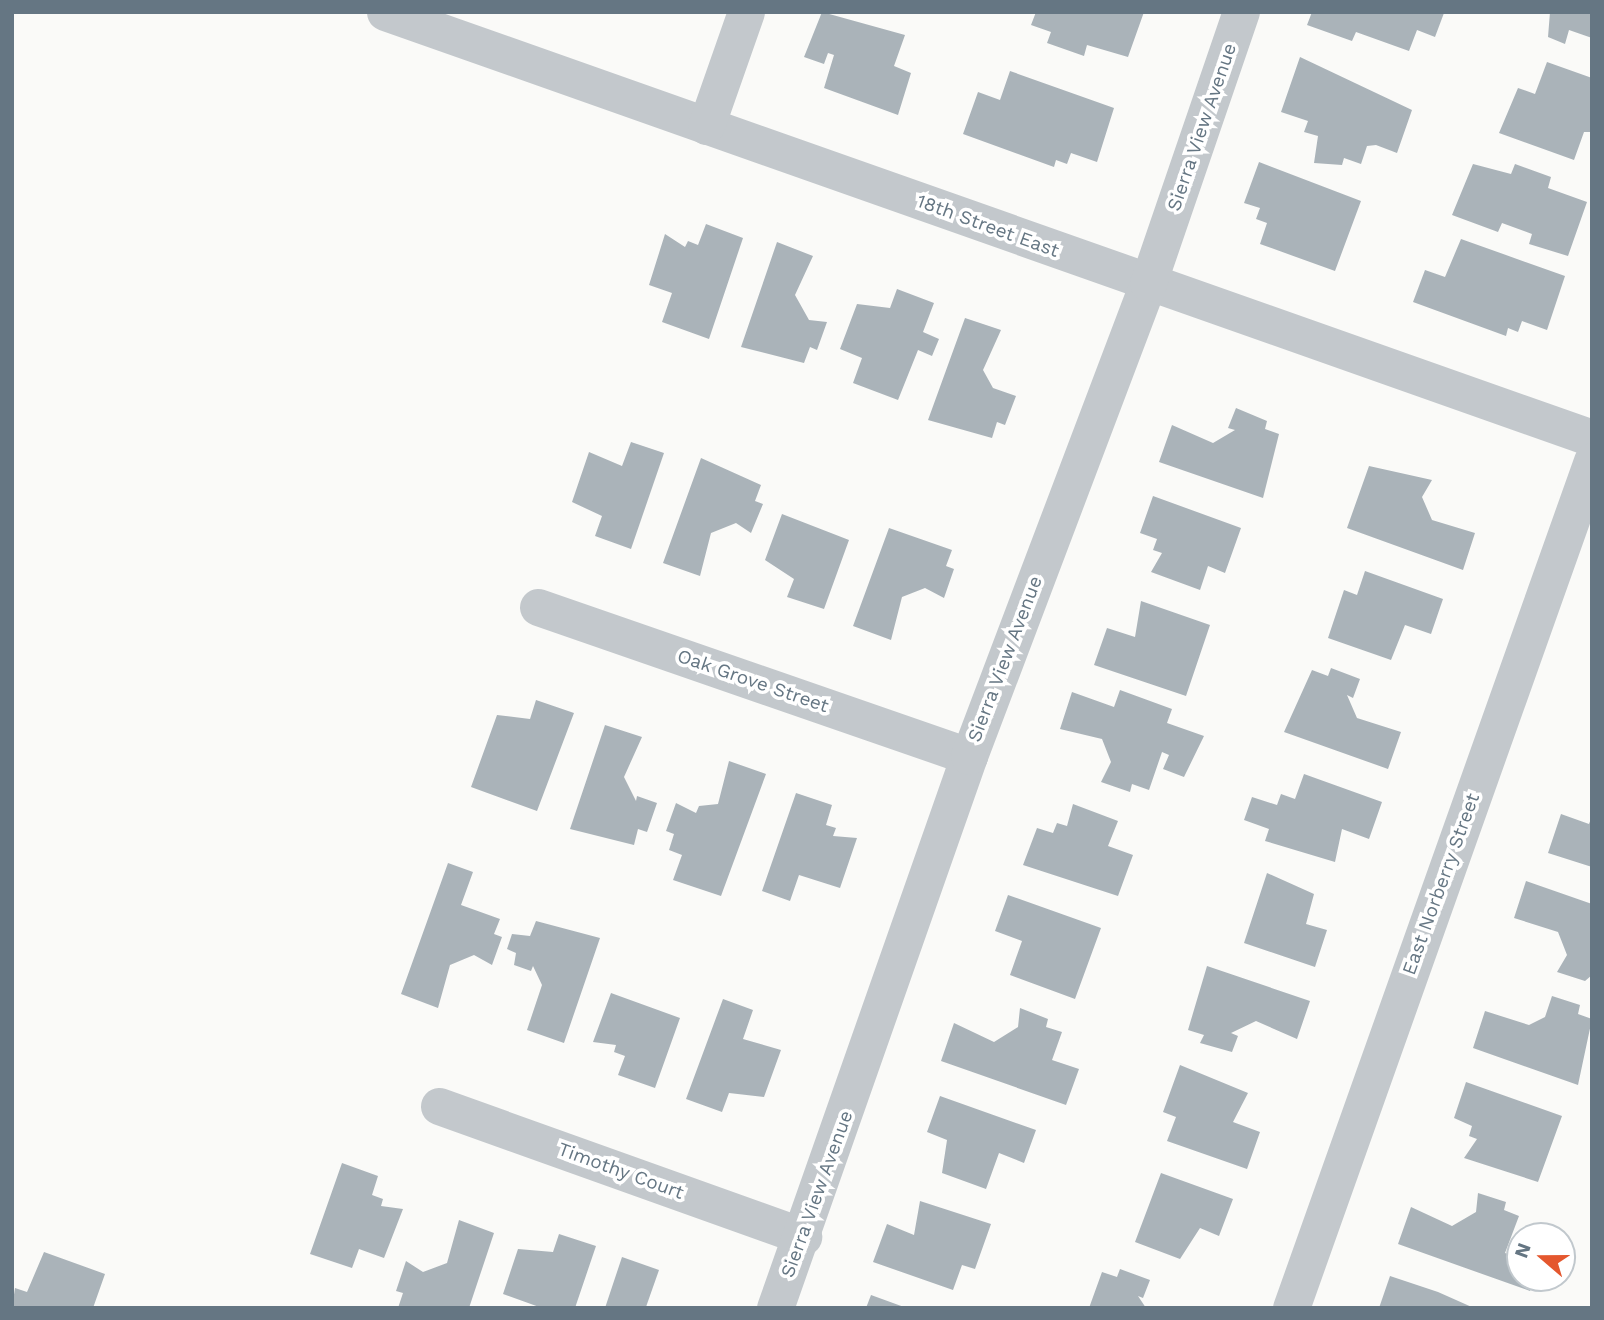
<!DOCTYPE html>
<html>
<head>
<meta charset="utf-8">
<style>
	body { margin:0 }
	#map { position:relative; width:1604px; height:1320px; overflow:hidden; background:#fafaf8; font-family:"Work Sans",sans-serif }
	div>[style] { position:absolute }
	[style*='--x'] { left:calc(var(--x)*1px); top:calc(var(--y)*1px); width:calc(var(--w)*1px); rotate:calc(var(--a)*1deg) }
	.building>* { inset:0; background:#aab3b9 }
	.street>* { height:37px; margin:-18.5px; padding:0 18.5px; transform-origin:18.5px; border-radius:18.5px; background:#c3c8cc }
	span { translate:-50% -50%; white-space:nowrap; text-align:center; line-height:1.15; -webkit-text-stroke:7px #fff; paint-order:stroke }
	.street-label { font-size:19px; color:#657683 }
	.frame { position:absolute; inset:0; border:14px solid #657683; pointer-events:none }
	.north { position:absolute; left:1506px; top:1222px; width:70px; height:70px; box-sizing:border-box; background:#fff; border:2px solid #c1c8cd; border-radius:50%; rotate:290deg; font-size:19px; font-weight:700; line-height:28px; text-align:center; color:#657683 }
	.north::after { content:''; display:block; margin:auto; width:24px; height:32px; background:#e4572e; clip-path:polygon(50% 0,100% 100%,50% 72%,0 100%) }
</style>
</head>
<body>
<div id="map">
	<div class="building">
		<div style="clip-path:polygon(822px 12px,905px 35px,894px 66px,911px 73px,898px 115px,824px 88px,834px 55px,828px 53px,824px 64px,804px 57px)"></div>
		<div style="clip-path:polygon(1036px 12px,1144px 12px,1128px 57px,1087px 45px,1084px 56px,1047px 43px,1051px 32px,1031px 25px)"></div>
		<div style="clip-path:polygon(1312px 12px,1442px 12px,1444px 13px,1435px 37px,1417px 30px,1409px 51px,1356px 32px,1352px 41px,1307px 25px)"></div>
		<div style="clip-path:polygon(1550px 12px,1592px 12px,1592px 38px,1569px 30px,1565px 44px,1548px 37px)"></div>
		<div style="clip-path:polygon(1300px 57px,1412px 110px,1397px 153px,1376px 145px,1367px 146px,1361px 164px,1344px 158px,1342px 165px,1314px 163px,1318px 136px,1304px 132px,1308px 121px,1281px 112px)"></div>
		<div style="clip-path:polygon(1547px 62px,1592px 78px,1592px 132px,1584px 132px,1574px 160px,1499px 133px,1518px 88px,1535px 94px)"></div>
		<div style="clip-path:polygon(1010px 71px,1114px 108px,1097px 162px,1071px 153px,1067px 164px,1056px 160px,1054px 167px,963px 134px,978px 92px,1000px 100px)"></div>
		<div style="clip-path:polygon(1259px 162px,1361px 201px,1335px 271px,1260px 244px,1267px 223px,1256px 219px,1260px 208px,1244px 203px)"></div>
		<div style="clip-path:polygon(1473px 164px,1511px 174px,1515px 164px,1551px 177px,1548px 188px,1587px 202px,1568px 256px,1529px 244px,1532px 234px,1502px 223px,1498px 232px,1452px 215px)"></div>
		<div style="clip-path:polygon(706px 224px,743px 238px,709px 339px,662px 322px,672px 293px,649px 285px,665px 234px,685px 247px,688px 241px,698px 245px)"></div>
		<div style="clip-path:polygon(1461px 239px,1565px 276px,1547px 330px,1522px 321px,1518px 332px,1508px 328px,1506px 336px,1413px 302px,1425px 270px,1445px 277px)"></div>
		<div style="clip-path:polygon(777px 242px,813px 256px,795px 295px,809px 320px,827px 322px,817px 350px,810px 347px,804px 363px,741px 347px)"></div>
		<div style="clip-path:polygon(897px 289px,934px 303px,923px 332px,939px 339px,932px 356px,918px 350px,898px 400px,853px 383px,862px 358px,840px 349px,857px 304px,890px 308px)"></div>
		<div style="clip-path:polygon(965px 318px,1001px 330px,983px 370px,993px 388px,1016px 396px,1005px 425px,997px 422px,992px 438px,928px 420px)"></div>
		<div style="clip-path:polygon(1236px 408px,1267px 421px,1265px 429px,1279px 434px,1263px 498px,1159px 462px,1172px 425px,1213px 443px,1235px 430px,1228px 428px)"></div>
		<div style="clip-path:polygon(631px 442px,664px 453px,631px 549px,595px 536px,602px 516px,572px 502px,589px 452px,622px 466px)"></div>
		<div style="clip-path:polygon(701px 458px,761px 485px,755px 501px,763px 504px,751px 533px,736px 523px,711px 533px,700px 576px,663px 563px)"></div>
		<div style="clip-path:polygon(1369px 466px,1432px 480px,1422px 497px,1432px 520px,1475px 533px,1463px 570px,1347px 528px)"></div>
		<div style="clip-path:polygon(1153px 496px,1241px 528px,1225px 573px,1208px 566px,1200px 590px,1151px 572px,1162px 553px,1153px 550px,1157px 539px,1140px 533px)"></div>
		<div style="clip-path:polygon(782px 514px,849px 540px,824px 609px,787px 597px,794px 579px,765px 560px)"></div>
		<div style="clip-path:polygon(889px 528px,952px 550px,946px 566px,954px 569px,944px 598px,925px 588px,902px 597px,891px 640px,853px 626px)"></div>
		<div style="clip-path:polygon(1365px 571px,1443px 599px,1431px 634px,1405px 625px,1391px 660px,1328px 638px,1344px 590px,1357px 595px)"></div>
		<div style="clip-path:polygon(1141px 601px,1210px 625px,1186px 696px,1094px 665px,1107px 628px,1135px 637px)"></div>
		<div style="clip-path:polygon(1331px 668px,1360px 679px,1353px 698px,1347px 695px,1357px 718px,1401px 732px,1388px 769px,1284px 732px,1312px 670px,1328px 676px)"></div>
		<div style="clip-path:polygon(1120px 690px,1172px 709px,1167px 723px,1204px 736px,1184px 777px,1163px 769px,1169px 755px,1162px 752px,1149px 790px,1132px 784px,1130px 792px,1101px 782px,1111px 762px,1102px 739px,1060px 729px,1072px 692px,1114px 707px)"></div>
		<div style="clip-path:polygon(536px 700px,574px 713px,537px 811px,471px 787px,497px 715px,530px 719px)"></div>
		<div style="clip-path:polygon(605px 725px,642px 737px,624px 777px,636px 801px,637px 796px,657px 803px,647px 832px,638px 829px,634px 845px,570px 829px)"></div>
		<div style="clip-path:polygon(729px 761px,766px 774px,721px 896px,673px 880px,682px 855px,669px 850px,674px 834px,666px 831px,676px 803px,696px 813px,699px 806px,718px 804px)"></div>
		<div style="clip-path:polygon(1304px 774px,1382px 802px,1369px 839px,1342px 829px,1335px 862px,1265px 841px,1269px 829px,1244px 820px,1252px 797px,1277px 805px,1281px 794px,1295px 799px)"></div>
		<div style="clip-path:polygon(796px 793px,832px 805px,826px 825px,836px 828px,833px 836px,857px 838px,840px 888px,799px 875px,790px 901px,762px 891px)"></div>
		<div style="clip-path:polygon(1073px 804px,1118px 821px,1108px 846px,1133px 855px,1118px 896px,1023px 865px,1037px 828px,1053px 833px,1057px 823px,1067px 826px)"></div>
		<div style="clip-path:polygon(1561px 814px,1589px 824px,1592px 816px,1592px 867px,1548px 853px)"></div>
		<div style="clip-path:polygon(448px 863px,473px 872px,461px 905px,500px 919px,494px 934px,502px 937px,492px 965px,474px 955px,450px 965px,438px 1008px,401px 994px)"></div>
		<div style="clip-path:polygon(1267px 873px,1314px 894px,1306px 924px,1327px 930px,1315px 967px,1244px 943px)"></div>
		<div style="clip-path:polygon(1526px 881px,1592px 904px,1592px 975px,1585px 981px,1557px 972px,1567px 955px,1558px 932px,1514px 918px)"></div>
		<div style="clip-path:polygon(1008px 895px,1101px 928px,1075px 999px,1010px 975px,1022px 941px,995px 931px)"></div>
		<div style="clip-path:polygon(536px 921px,600px 938px,564px 1043px,527px 1030px,542px 985px,533px 966px,531px 971px,514px 965px,516px 953px,507px 949px,512px 934px,530px 936px)"></div>
		<div style="clip-path:polygon(1207px 966px,1310px 1001px,1297px 1039px,1256px 1021px,1231px 1033px,1238px 1036px,1232px 1052px,1200px 1043px,1204px 1035px,1188px 1030px)"></div>
		<div style="clip-path:polygon(611px 993px,680px 1018px,655px 1088px,618px 1075px,625px 1056px,614px 1052px,616px 1045px,593px 1042px)"></div>
		<div style="clip-path:polygon(1552px 996px,1580px 1005px,1578px 1014px,1592px 1019px,1578px 1085px,1473px 1048px,1485px 1011px,1529px 1025px,1545px 1017px)"></div>
		<div style="clip-path:polygon(723px 999px,753px 1010px,743px 1039px,781px 1050px,764px 1097px,729px 1093px,722px 1112px,686px 1099px)"></div>
		<div style="clip-path:polygon(1020px 1008px,1048px 1019px,1046px 1027px,1062px 1032px,1052px 1060px,1079px 1069px,1066px 1105px,941px 1061px,954px 1023px,994px 1042px,1018px 1027px)"></div>
		<div style="clip-path:polygon(1180px 1065px,1248px 1093px,1233px 1122px,1260px 1132px,1247px 1169px,1167px 1141px,1176px 1117px,1163px 1112px)"></div>
		<div style="clip-path:polygon(1466px 1082px,1562px 1116px,1538px 1182px,1464px 1158px,1477px 1139px,1469px 1136px,1472px 1126px,1454px 1118px)"></div>
		<div style="clip-path:polygon(940px 1096px,1036px 1130px,1024px 1163px,999px 1153px,986px 1189px,942px 1173px,947px 1140px,927px 1132px)"></div>
		<div style="clip-path:polygon(342px 1163px,378px 1176px,372px 1195px,383px 1199px,381px 1206px,403px 1209px,384px 1258px,359px 1249px,352px 1268px,310px 1254px)"></div>
		<div style="clip-path:polygon(1161px 1173px,1233px 1199px,1219px 1236px,1200px 1228px,1180px 1259px,1135px 1242px)"></div>
		<div style="clip-path:polygon(1478px 1193px,1506px 1202px,1504px 1210px,1519px 1216px,1505px 1253px,1520px 1258px,1520px 1278px,1535px 1278px,1530px 1291px,1398px 1244px,1411px 1207px,1452px 1226px,1476px 1212px)"></div>
		<div style="clip-path:polygon(920px 1201px,991px 1224px,975px 1269px,962px 1265px,953px 1290px,873px 1262px,887px 1224px,914px 1235px)"></div>
		<div style="clip-path:polygon(459px 1220px,494px 1233px,469px 1308px,398px 1308px,403px 1293px,396px 1291px,406px 1261px,423px 1272px,447px 1263px)"></div>
		<div style="clip-path:polygon(559px 1234px,596px 1246px,575px 1308px,542px 1308px,503px 1294px,518px 1249px,553px 1252px)"></div>
		<div style="clip-path:polygon(44px 1252px,105px 1274px,93px 1308px,12px 1308px,15px 1288px,27px 1292px)"></div>
		<div style="clip-path:polygon(622px 1257px,659px 1270px,646px 1307px,605px 1308px)"></div>
		<div style="clip-path:polygon(1120px 1269px,1150px 1280px,1143px 1298px,1138px 1296px,1146px 1308px,1089px 1308px,1102px 1272px,1117px 1277px)"></div>
		<div style="clip-path:polygon(1390px 1276px,1438px 1292px,1474px 1308px,1379px 1308px)"></div>
		<div style="clip-path:polygon(871px 1295px,904px 1307px,904px 1308px,866px 1308px)"></div>
	</div>
	<div class="street">
		<div style="--x:385;--y:12;--w:1280;--a:19.44"></div>
		<div style="--x:706;--y:126;--w:121;--a:-70.7"></div>
		<div style="--x:538;--y:607;--w:456;--a:19.1"></div>
		<div style="--x:439;--y:1106;--w:387;--a:19.7"></div>
		<div style="--x:775;--y:1308;--w:585;--a:-70.64"></div>
		<div style="--x:969;--y:756;--w:506;--a:-69.27"></div>
		<div style="--x:1148;--y:283;--w:287;--a:-71.1"></div>
		<div style="--x:1291;--y:1308;--w:899;--a:-70.44"></div>
	</div>
	<div class="street-label">
		<span style="left:1202px;top:127px;rotate:-71deg">Sierra View Avenue</span>
		<span style="left:988px;top:226px;rotate:20deg">18th Street East</span>
		<span style="left:1005px;top:659px;rotate:-69deg">Sierra View Avenue</span>
		<span style="left:753px;top:681px;rotate:19deg">Oak Grove Street</span>
		<span style="left:1441px;top:884px;rotate:-70deg">East Norberry Street</span>
		<span style="left:621px;top:1171px;rotate:20deg">Timothy Court</span>
		<span style="left:817px;top:1194px;rotate:-70deg">Sierra View Avenue</span>
	</div>
	<div class="frame"></div>
	<div class="north">N</div>
</div>
</body>
</html>
